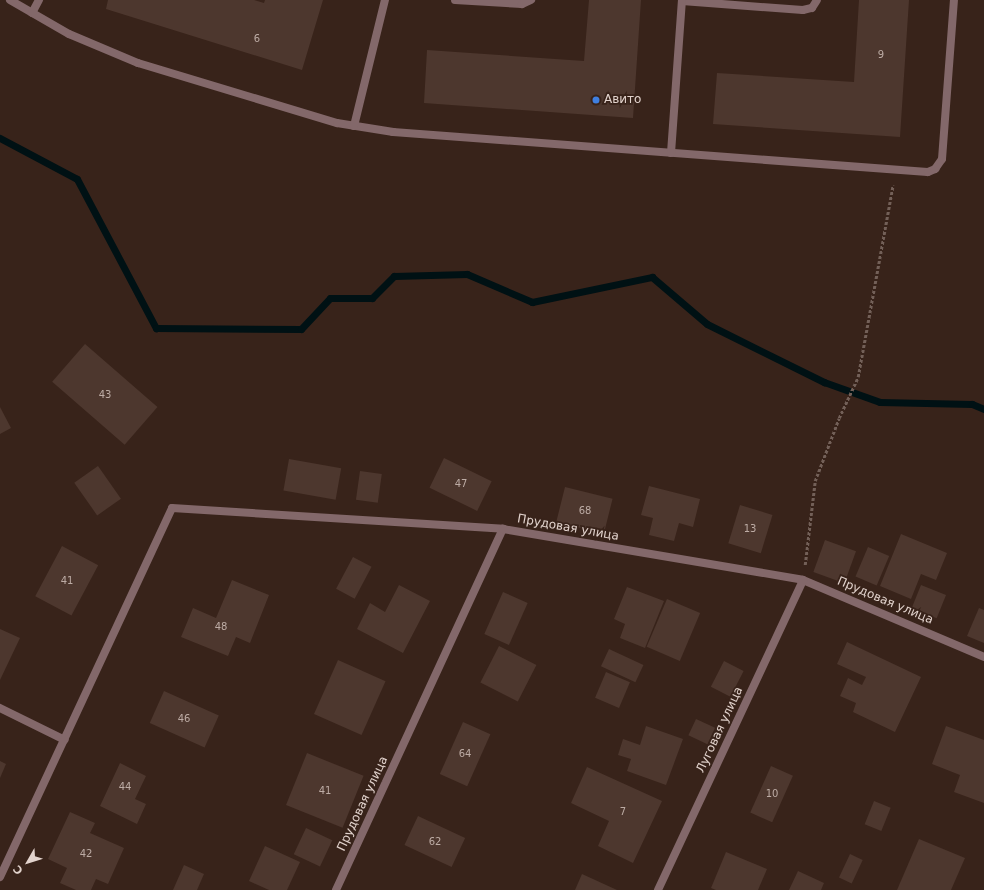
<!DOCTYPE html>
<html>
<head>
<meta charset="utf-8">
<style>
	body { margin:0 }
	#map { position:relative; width:984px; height:890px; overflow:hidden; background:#38231a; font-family:"DejaVu Sans",sans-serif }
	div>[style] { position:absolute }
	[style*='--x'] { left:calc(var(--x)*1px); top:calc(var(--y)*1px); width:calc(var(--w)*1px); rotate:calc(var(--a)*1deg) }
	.stream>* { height:7px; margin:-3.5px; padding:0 3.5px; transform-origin:3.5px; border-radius:3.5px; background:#001114 }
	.building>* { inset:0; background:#4d372e; transform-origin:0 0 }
	.path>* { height:2.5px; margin-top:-1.25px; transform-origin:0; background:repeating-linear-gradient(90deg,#736058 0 3px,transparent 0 5px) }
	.service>* { height:8px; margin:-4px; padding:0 4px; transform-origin:4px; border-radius:4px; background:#83686a }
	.minor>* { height:8px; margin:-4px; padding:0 4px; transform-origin:4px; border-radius:4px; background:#83686a }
	.dots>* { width:11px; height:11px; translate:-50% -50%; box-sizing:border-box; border:2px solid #38231a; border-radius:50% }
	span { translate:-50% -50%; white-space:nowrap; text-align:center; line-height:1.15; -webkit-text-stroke:3.5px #38231a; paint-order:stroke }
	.number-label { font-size:10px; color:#bdaca5 }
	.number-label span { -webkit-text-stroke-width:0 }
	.poi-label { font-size:12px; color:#e2d3cd }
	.left { translate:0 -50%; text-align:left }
	.street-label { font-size:12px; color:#e2d3cd }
	.north { position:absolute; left:8px; top:842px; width:40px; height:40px; -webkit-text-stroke:3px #38231a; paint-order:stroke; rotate:231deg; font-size:11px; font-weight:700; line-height:16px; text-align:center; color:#e2d3cd }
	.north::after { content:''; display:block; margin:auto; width:14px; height:18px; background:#e2d3cd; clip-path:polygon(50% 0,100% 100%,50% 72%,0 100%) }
</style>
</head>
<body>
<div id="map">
	<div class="stream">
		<div style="--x:0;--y:138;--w:87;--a:28"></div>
		<div style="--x:77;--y:179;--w:169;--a:62.1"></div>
		<div style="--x:156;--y:328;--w:145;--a:0.4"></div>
		<div style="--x:301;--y:329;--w:42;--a:-46.9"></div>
		<div style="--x:330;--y:298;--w:42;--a:0"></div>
		<div style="--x:372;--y:298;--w:31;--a:-45"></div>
		<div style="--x:394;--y:276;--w:73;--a:-1.6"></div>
		<div style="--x:467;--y:274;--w:71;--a:23.3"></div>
		<div style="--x:532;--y:302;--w:123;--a:-11.8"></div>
		<div style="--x:652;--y:277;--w:72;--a:40.5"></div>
		<div style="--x:707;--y:324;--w:131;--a:26.4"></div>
		<div style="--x:824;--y:382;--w:59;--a:19.7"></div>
		<div style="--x:880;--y:402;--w:92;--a:1.2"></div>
		<div style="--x:972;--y:404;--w:13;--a:23"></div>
	</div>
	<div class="building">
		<div style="clip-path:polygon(108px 0,254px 0,264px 3px,265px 0,323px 0,302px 70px,106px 9px)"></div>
		<div style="clip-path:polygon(589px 0,641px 0,633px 118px,424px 103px,427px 50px,584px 61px)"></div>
		<div style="clip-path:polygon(859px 0,909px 0,900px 137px,713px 124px,717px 73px,854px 82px)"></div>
		<div style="left:85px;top:344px;width:96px;height:50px;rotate:41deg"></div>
		<div style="clip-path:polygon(0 407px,11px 428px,0 434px)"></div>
		<div style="left:444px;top:458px;width:53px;height:33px;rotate:26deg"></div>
		<div style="left:289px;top:459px;width:53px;height:32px;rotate:10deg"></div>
		<div style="left:98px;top:466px;width:40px;height:29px;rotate:55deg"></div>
		<div style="left:360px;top:471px;width:22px;height:29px;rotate:8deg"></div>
		<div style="clip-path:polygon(649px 486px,700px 499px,693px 527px,679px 523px,674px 541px,649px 535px,653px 518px,641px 515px)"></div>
		<div style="left:565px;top:487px;width:49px;height:36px;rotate:14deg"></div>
		<div style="left:740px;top:505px;width:34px;height:40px;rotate:17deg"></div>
		<div style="clip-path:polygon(901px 534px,947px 553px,936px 580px,921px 574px,911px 599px,880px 586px)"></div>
		<div style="left:825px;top:540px;width:33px;height:34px;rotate:20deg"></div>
		<div style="left:62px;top:546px;width:41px;height:57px;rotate:28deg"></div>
		<div style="left:868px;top:547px;width:23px;height:32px;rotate:23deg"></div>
		<div style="left:353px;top:557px;width:21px;height:36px;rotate:28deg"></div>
		<div style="clip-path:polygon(232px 580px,269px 595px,250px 643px,236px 637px,228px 656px,181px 637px,193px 608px,216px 618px)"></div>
		<div style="clip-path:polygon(399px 585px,430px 601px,403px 653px,357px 629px,370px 603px,385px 612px)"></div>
		<div style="left:921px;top:585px;width:27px;height:25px;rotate:22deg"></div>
		<div style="clip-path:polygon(627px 587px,664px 601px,645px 648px,620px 638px,625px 624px,614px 619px)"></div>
		<div style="left:503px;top:592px;width:27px;height:46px;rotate:24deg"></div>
		<div style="left:667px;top:599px;width:36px;height:52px;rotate:23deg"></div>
		<div style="clip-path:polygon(979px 608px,984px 610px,984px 643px,967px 636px)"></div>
		<div style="clip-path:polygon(0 629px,20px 638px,0 680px)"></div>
		<div style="clip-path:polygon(847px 642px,921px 677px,895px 732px,853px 712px,856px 703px,840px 696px,848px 678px,862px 685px,866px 677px,837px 664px)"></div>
		<div style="left:499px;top:646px;width:42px;height:41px;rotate:27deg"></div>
		<div style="left:609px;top:649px;width:38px;height:19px;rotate:25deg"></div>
		<div style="left:338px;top:660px;width:52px;height:59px;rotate:24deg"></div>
		<div style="left:724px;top:661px;width:22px;height:29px;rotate:27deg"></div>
		<div style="left:606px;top:672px;width:26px;height:28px;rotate:23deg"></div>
		<div style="left:164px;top:691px;width:60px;height:35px;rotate:24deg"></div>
		<div style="left:696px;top:719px;width:21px;height:18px;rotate:25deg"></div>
		<div style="left:463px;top:722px;width:30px;height:57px;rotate:24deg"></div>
		<div style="clip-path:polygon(646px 726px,683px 739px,666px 785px,627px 771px,631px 759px,618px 755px,623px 739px,640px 745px)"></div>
		<div style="clip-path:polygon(946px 726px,984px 740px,984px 803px,954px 792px,960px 775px,932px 764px)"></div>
		<div style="left:307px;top:753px;width:61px;height:56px;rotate:22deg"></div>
		<div style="clip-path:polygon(0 761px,6px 764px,0 778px)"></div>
		<div style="clip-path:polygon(120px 763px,146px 776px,135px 799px,146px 804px,137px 824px,100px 806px)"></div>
		<div style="left:771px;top:766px;width:24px;height:51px;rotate:24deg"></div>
		<div style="clip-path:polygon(587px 767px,662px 801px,633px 863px,598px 846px,609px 821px,571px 803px)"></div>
		<div style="left:874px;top:801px;width:18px;height:25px;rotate:22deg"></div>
		<div style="clip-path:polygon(70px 812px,95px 823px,90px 833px,124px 848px,108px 884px,96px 879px,91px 890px,76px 890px,60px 883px,67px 868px,48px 859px)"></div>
		<div style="left:418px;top:816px;width:52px;height:32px;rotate:25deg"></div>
		<div style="left:306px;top:828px;width:29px;height:29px;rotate:25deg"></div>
		<div style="clip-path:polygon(919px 839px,965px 858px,951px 890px,897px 890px)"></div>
		<div style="clip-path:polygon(265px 846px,300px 862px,287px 890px,269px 890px,249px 881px)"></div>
		<div style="clip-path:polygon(726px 852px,767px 869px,758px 890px,716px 890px,711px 888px)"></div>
		<div style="left:850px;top:854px;width:14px;height:26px;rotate:25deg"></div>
		<div style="clip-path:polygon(184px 865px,204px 874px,197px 890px,173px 890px)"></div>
		<div style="clip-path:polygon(798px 871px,824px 883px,821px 890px,789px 890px)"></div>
		<div style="clip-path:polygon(582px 874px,617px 890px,575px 890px)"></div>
	</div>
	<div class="path">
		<div style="--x:805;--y:565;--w:85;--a:-83.2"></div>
		<div style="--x:815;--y:481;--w:67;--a:-69.1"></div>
		<div style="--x:839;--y:418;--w:45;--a:-65.1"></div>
		<div style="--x:858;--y:377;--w:195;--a:-79.7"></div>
	</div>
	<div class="service">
		<div style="--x:10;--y:0;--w:68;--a:30"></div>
		<div style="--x:69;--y:34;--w:75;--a:22.8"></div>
		<div style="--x:138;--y:63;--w:208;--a:16.8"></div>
		<div style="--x:337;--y:123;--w:57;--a:9.1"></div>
		<div style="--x:393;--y:132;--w:536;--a:4.28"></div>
		<div style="--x:928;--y:172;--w:8;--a:-23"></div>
		<div style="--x:935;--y:169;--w:12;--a:-55"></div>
		<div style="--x:942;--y:159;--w:159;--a:-85.7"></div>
		<div style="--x:455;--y:0;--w:67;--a:3.4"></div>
		<div style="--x:522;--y:4;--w:10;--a:-24"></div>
		<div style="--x:682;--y:1;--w:121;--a:4.3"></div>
		<div style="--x:803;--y:10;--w:9;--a:-13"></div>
		<div style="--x:812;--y:8;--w:9;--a:-58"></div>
		<div style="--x:32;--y:13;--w:15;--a:-62"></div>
		<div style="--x:354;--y:126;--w:130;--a:-76.2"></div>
		<div style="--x:671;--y:153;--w:153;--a:-85.9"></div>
		<div style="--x:0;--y:708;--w:72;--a:26.2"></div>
	</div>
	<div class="minor">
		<div style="--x:0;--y:877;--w:407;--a:-65"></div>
		<div style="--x:172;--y:508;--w:332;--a:3.6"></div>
		<div style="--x:336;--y:890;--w:398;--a:-65.2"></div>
		<div style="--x:503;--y:529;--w:304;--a:9.6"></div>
		<div style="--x:803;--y:580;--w:197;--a:23"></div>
		<div style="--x:658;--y:890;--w:342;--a:-64.9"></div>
	</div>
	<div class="dots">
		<div style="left:596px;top:100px;background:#3f7fe0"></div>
	</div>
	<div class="number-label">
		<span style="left:257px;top:39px">6</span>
		<span style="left:881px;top:55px">9</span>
		<span style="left:105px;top:395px">43</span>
		<span style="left:461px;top:484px">47</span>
		<span style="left:585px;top:511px">68</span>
		<span style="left:750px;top:529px">13</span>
		<span style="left:67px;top:581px">41</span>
		<span style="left:221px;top:627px">48</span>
		<span style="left:184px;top:719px">46</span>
		<span style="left:465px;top:754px">64</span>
		<span style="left:125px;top:787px">44</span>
		<span style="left:325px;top:791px">41</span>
		<span style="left:772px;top:794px">10</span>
		<span style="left:623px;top:812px">7</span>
		<span style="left:435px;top:842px">62</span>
		<span style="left:86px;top:854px">42</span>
	</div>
	<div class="poi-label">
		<span class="left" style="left:604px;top:100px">Авито</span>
	</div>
	<div class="street-label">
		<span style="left:568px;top:528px;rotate:10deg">Прудовая улица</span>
		<span style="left:885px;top:601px;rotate:23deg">Прудовая улица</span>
		<span style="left:720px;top:730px;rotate:-65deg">Луговая улица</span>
		<span style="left:363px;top:804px;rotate:-65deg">Прудовая улица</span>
	</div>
	<div class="north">С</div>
</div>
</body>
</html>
